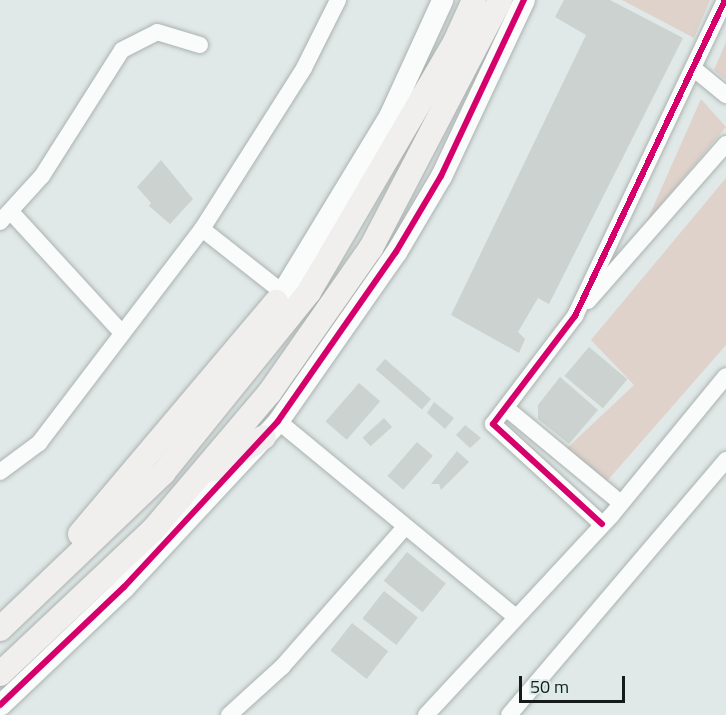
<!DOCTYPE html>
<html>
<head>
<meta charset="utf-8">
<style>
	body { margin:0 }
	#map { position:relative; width:726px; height:715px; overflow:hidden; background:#e0e9e7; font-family:"Titillium Web",sans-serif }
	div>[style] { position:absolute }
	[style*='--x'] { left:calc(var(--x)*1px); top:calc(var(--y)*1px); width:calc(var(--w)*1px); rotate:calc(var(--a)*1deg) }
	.green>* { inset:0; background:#dfd2cb }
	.building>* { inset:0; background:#cbd2d0; transform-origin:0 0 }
	.roads { filter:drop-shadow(0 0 2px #abb2b1) drop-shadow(0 0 2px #abb2b1) }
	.minor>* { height:16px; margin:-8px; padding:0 8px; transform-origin:8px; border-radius:8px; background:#fafcfb }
	.tertiary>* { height:21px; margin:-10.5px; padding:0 10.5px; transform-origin:10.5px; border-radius:10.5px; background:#fafcfb }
	.secondary>* { height:24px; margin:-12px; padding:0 12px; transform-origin:12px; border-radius:12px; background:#f1efee }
	.cycleway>* { height:6px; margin:-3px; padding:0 3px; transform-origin:3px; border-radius:3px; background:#d6006c }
	span { translate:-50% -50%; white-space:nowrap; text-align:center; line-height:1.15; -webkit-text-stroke:4.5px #dcede9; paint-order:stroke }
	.scale { position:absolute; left:519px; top:676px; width:106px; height:27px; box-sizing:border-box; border:3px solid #151b19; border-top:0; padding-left:8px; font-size:18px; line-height:21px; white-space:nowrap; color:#151b19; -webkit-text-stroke:4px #dcede9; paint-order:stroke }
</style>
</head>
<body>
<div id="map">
	<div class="green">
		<div style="clip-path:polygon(622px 0,710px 0,694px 38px)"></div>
		<div style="clip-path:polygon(726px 42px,726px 80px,714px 70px)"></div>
		<div style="clip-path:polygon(701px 99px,726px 127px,646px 223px)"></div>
		<div style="clip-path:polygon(726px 178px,726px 345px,607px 481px,566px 449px,634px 385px,591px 340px)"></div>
	</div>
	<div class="building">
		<div style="clip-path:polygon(564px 0,610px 0,683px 38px,549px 304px,538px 298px,518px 332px,525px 339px,519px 353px,451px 315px,586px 35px,555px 17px)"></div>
		<div style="clip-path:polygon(161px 160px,193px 199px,170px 224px,149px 206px,151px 203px,137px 187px)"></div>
		<div style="left:589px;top:347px;width:50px;height:38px;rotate:40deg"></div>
		<div style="left:385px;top:359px;width:61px;height:14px;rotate:41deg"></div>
		<div style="clip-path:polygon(560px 377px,598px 410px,569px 444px,538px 419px,538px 405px)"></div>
		<div style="left:359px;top:383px;width:28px;height:51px;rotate:41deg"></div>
		<div style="clip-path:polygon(434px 402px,454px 418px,445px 429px,427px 413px)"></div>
		<div style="left:384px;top:418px;width:12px;height:29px;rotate:48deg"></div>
		<div style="clip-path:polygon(465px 425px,481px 438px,470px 448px,456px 435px)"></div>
		<div style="left:417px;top:442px;width:21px;height:45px;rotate:41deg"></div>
		<div style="clip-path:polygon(457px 451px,469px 462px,441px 490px,439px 484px,431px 484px)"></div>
		<div style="left:407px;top:552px;width:50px;height:37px;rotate:39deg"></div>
		<div style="left:384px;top:591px;width:43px;height:35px;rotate:38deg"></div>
		<div style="left:352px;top:623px;width:46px;height:35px;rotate:38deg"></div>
	</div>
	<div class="roads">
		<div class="minor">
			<div style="--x:693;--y:68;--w:43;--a:39.3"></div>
			<div style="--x:12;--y:213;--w:161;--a:47.5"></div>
			<div style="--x:0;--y:222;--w:62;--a:-47.6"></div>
			<div style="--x:42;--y:176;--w:149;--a:-57.6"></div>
			<div style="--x:122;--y:50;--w:39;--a:-27"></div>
			<div style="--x:157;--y:32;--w:45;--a:16.8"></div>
			<div style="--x:202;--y:229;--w:102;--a:38.2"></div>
			<div style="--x:588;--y:301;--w:209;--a:-48.7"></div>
			<div style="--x:506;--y:408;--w:149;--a:39.6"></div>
			<div style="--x:278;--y:421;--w:308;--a:39.5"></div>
			<div style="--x:0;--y:472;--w:49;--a:-36.6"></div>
			<div style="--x:39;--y:443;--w:269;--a:-52.7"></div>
			<div style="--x:202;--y:229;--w:191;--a:-57.6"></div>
			<div style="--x:304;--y:68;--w:76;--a:-63.4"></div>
			<div style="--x:602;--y:524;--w:148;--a:-137.5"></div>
			<div style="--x:493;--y:424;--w:136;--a:-52.8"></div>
			<div style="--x:575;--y:316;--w:350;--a:-64.6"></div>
			<div style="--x:229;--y:715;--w:72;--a:-42.2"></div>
			<div style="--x:282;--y:667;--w:186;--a:-48.7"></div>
			<div style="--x:426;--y:715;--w:272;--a:-47.1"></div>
			<div style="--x:611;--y:516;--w:181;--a:-50.6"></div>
			<div style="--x:509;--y:715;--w:335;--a:-49.6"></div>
		</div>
		<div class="tertiary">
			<div style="--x:276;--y:302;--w:218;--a:-58.7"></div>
			<div style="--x:389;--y:116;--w:128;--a:-65.4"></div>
			<div style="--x:0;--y:705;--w:171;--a:-43.6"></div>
			<div style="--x:124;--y:587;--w:226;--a:-47.1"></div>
			<div style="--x:278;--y:421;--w:206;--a:-55.1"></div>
			<div style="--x:396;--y:252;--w:88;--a:-59.4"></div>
			<div style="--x:441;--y:176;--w:195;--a:-64.8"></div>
		</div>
		<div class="secondary">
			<div style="--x:214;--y:469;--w:59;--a:-32.6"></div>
			<div style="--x:80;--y:534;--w:304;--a:-49.8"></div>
			<div style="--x:0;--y:629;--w:226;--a:-43.7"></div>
			<div style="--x:163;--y:473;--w:233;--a:-51.1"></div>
			<div style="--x:309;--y:292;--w:290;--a:-59.7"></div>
			<div style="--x:455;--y:42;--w:46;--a:-65.7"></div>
			<div style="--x:0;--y:674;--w:210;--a:-43.3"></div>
			<div style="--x:153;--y:530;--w:181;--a:-49.7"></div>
			<div style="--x:270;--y:392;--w:176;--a:-55"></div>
			<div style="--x:371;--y:248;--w:280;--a:-62.5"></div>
		</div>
	</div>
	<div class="cycleway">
		<div style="--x:602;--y:524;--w:148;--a:-137.5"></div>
		<div style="--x:493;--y:424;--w:136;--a:-52.8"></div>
		<div style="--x:575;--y:316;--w:350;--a:-64.6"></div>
		<div style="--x:0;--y:705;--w:171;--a:-43.6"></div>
		<div style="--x:124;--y:587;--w:226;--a:-47.1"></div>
		<div style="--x:278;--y:421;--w:206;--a:-55.1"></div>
		<div style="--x:396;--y:252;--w:88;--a:-59.4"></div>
		<div style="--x:441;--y:176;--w:195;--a:-64.8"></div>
	</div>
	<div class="scale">50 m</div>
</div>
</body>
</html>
